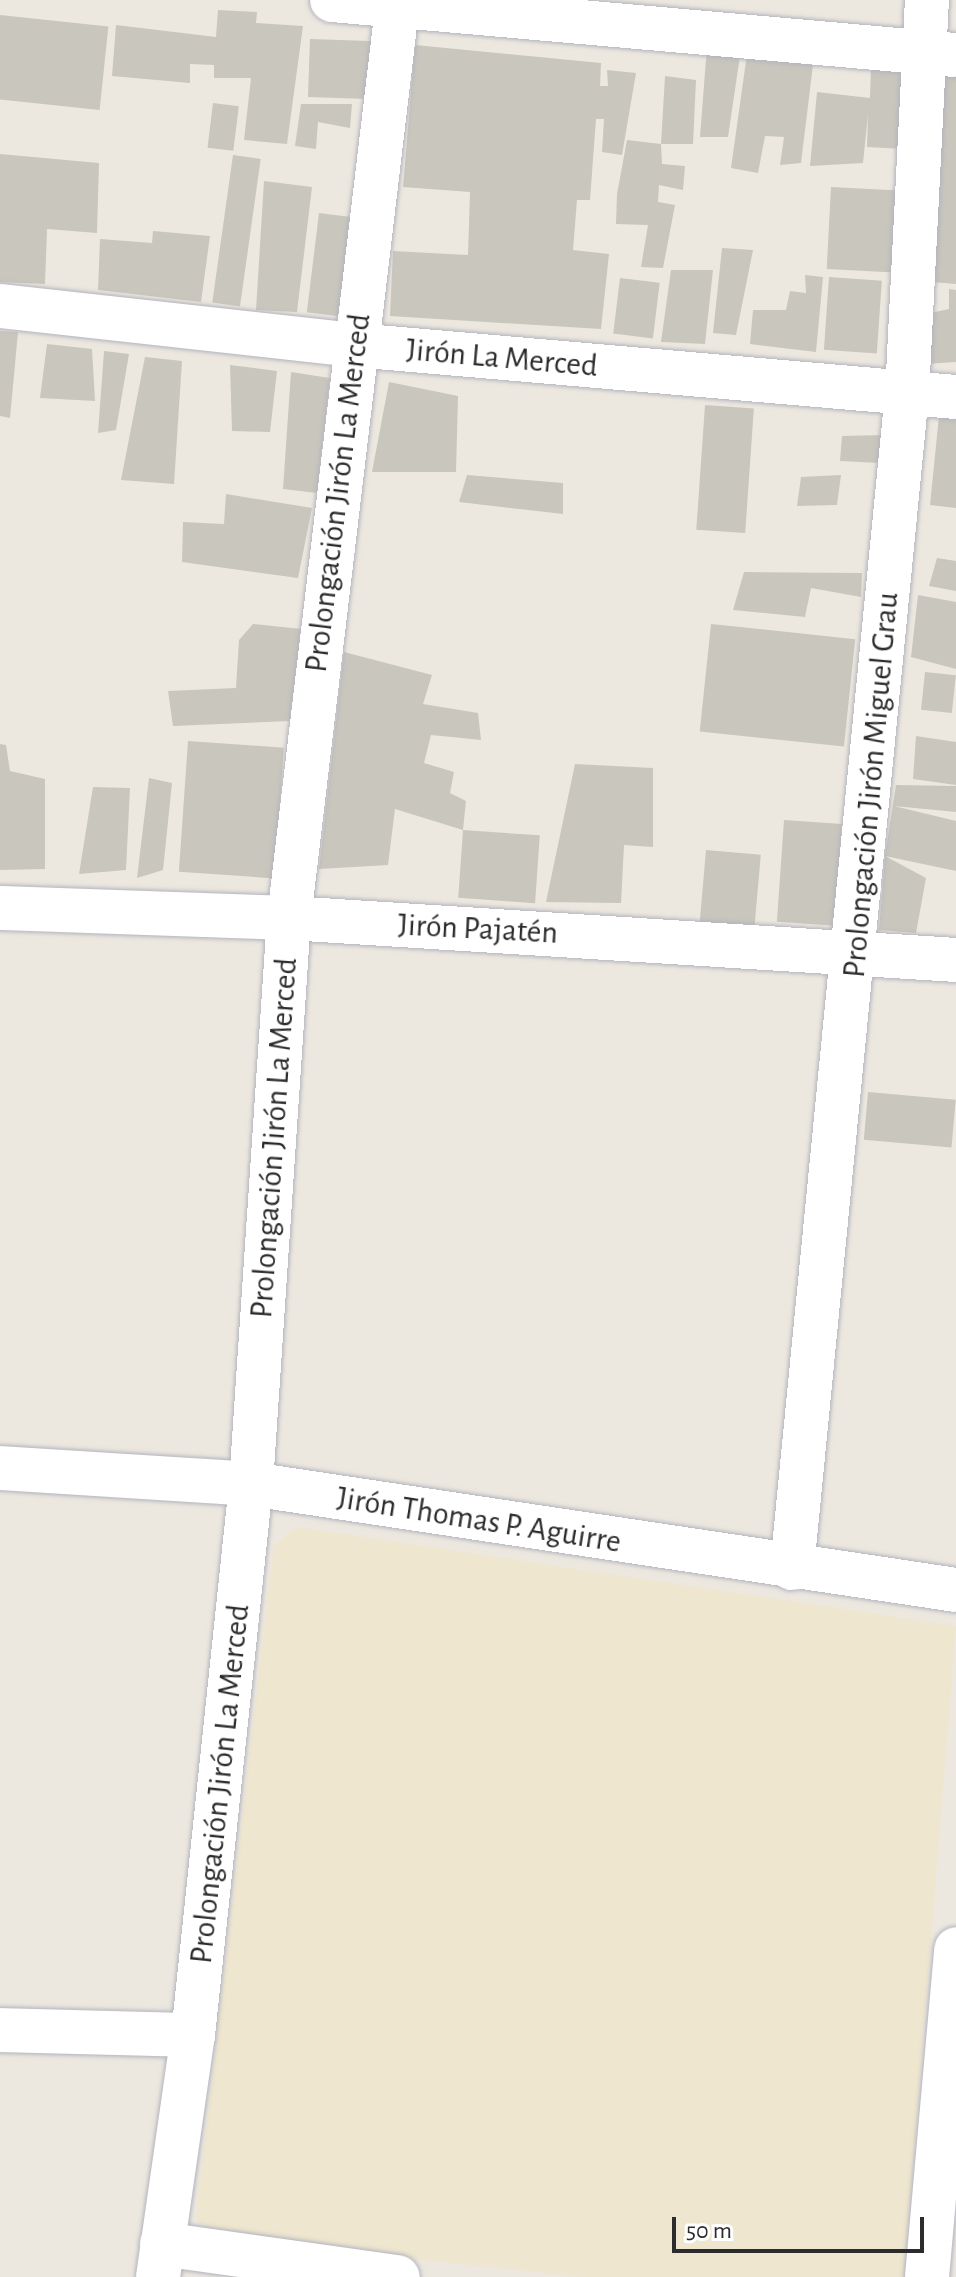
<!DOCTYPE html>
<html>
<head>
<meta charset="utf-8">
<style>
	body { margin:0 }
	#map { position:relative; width:956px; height:2277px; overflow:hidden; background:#ede8df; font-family:"Alegreya Sans",sans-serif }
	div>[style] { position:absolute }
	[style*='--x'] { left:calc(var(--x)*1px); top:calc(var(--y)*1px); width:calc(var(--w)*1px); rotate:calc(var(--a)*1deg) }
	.education>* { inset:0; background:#eee6cf }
	.building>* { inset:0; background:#c9c6bd; transform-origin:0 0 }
	.roads { filter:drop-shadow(0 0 2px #b2b4bf) drop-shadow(0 0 2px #b2b4bf) }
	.minor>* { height:44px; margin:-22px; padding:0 22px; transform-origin:22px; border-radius:22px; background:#fff }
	span { translate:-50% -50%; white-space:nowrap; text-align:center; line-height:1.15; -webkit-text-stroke:7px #fff; paint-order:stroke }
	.street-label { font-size:32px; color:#2c2c2c }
	.scale { position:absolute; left:672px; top:2217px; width:252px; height:36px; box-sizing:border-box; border:4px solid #2c2c2c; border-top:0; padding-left:10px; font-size:24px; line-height:28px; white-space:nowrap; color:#2c2c2c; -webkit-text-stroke:6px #fff; paint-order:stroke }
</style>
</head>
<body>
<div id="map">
	<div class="education">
		<div style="clip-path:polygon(297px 1527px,956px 1626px,904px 2277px,582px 2277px,212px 2238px,196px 2218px,274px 1545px)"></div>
	</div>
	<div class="building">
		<div style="clip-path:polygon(218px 10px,257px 12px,256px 23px,303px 26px,287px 144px,244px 140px,251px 78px,214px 78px,214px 65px,190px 64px,190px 83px,112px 76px,116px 25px,216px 37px)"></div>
		<div style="left:0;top:15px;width:109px;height:84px;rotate:6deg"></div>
		<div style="left:310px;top:39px;width:67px;height:58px;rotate:2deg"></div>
		<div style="clip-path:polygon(415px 45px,601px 63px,600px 86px,608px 86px,607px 70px,636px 73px,622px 155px,602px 152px,604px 119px,596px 119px,590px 200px,577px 200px,573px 250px,609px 254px,601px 329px,390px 316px,393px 251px,468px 255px,470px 192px,403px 187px)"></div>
		<div style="clip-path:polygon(707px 46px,741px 49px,728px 137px,700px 137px)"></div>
		<div style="clip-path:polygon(747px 54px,813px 65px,801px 163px,780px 165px,784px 137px,765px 136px,758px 173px,731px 168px)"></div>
		<div style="clip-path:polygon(871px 66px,911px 72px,904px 149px,867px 147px,868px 114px,863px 163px,810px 166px,817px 92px,870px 98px)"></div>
		<div style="clip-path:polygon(944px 72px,956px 74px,956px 284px,932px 282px)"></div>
		<div style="clip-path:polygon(665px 76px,696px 80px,693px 144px,661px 144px,662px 164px,685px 166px,683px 190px,659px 185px,658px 202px,675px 205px,663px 268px,641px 267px,648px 225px,616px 224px,617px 194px,627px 140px,661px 144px)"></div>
		<div style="left:213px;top:103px;width:26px;height:45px;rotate:7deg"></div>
		<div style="clip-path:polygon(301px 104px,352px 104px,350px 128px,318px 122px,316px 149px,295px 146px)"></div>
		<div style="clip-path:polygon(0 154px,99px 163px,97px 233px,47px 229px,45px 284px,0 282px)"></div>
		<div style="left:233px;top:155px;width:28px;height:149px;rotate:8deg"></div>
		<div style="clip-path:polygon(264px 181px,312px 187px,297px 312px,256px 310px)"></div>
		<div style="left:831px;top:187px;width:68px;height:82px;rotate:3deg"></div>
		<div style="left:319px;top:213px;width:38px;height:100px;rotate:7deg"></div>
		<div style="clip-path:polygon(153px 231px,210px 236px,201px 302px,98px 290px,100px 239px,152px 243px)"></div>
		<div style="clip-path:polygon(722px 248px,753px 250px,736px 335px,713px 333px)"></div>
		<div style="clip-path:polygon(671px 270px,713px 270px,705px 344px,661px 342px)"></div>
		<div style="clip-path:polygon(805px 275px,823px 277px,816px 352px,750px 344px,753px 310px,786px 310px,790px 291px,806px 293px)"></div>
		<div style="left:829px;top:277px;width:53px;height:73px;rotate:4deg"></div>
		<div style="left:620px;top:278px;width:40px;height:56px;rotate:7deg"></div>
		<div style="clip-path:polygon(949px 289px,956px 290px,956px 362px,925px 364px,926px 314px,949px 309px)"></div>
		<div style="clip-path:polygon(0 331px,18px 332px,10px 418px,0 416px)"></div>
		<div style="clip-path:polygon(47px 344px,92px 349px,95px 401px,40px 398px)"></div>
		<div style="clip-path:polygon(104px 351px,129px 354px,116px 430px,98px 433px)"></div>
		<div style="clip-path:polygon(145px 357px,182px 361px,174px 484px,121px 480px)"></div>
		<div style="clip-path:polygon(230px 365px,277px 371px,270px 432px,232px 431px)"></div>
		<div style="clip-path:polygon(291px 372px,330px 378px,317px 493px,283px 489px)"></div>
		<div style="clip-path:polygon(389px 382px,458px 396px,456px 472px,372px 472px)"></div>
		<div style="left:705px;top:405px;width:49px;height:125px;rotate:4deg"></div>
		<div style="clip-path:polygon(939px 416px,956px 419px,956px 508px,930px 505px)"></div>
		<div style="clip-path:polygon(885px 435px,881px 463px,840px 461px,842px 436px)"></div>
		<div style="clip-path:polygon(467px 475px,563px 483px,563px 514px,459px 502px)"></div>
		<div style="clip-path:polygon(841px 475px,837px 505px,797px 506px,801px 477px)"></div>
		<div style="clip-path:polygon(226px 494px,312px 508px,298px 578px,182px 562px,183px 522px,224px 524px)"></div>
		<div style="clip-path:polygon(937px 558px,956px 561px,956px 591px,929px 586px)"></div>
		<div style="clip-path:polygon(744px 572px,862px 573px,861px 597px,811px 588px,805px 617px,733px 610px)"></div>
		<div style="clip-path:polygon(918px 595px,956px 602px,956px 669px,911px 657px)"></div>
		<div style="clip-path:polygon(253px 624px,301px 629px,290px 721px,173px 726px,168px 691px,236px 688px,239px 640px)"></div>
		<div style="left:711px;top:624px;width:145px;height:108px;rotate:6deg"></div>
		<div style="clip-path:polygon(344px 652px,432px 675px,423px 704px,478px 713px,481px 740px,431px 735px,424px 763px,454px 772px,450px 793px,466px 801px,463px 830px,395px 809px,388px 865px,319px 869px)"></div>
		<div style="left:925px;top:672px;width:31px;height:38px;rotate:6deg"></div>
		<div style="clip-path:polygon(916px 736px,956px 742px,956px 785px,913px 779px)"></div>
		<div style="left:188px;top:741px;width:96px;height:131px;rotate:4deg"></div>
		<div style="clip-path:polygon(0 744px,6px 745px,10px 771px,45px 779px,45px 869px,0 870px)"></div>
		<div style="clip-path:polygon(575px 764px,653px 768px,653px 847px,624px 845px,621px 903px,546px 902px)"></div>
		<div style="clip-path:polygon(149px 778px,172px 783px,163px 870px,137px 878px)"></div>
		<div style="clip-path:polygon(896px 785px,956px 786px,956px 812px,894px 806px,956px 821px,956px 871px,885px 856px,926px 878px,916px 933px,879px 930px,885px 856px)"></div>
		<div style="clip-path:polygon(93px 787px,130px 788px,126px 870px,79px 874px)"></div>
		<div style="left:784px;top:820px;width:58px;height:102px;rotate:4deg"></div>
		<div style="left:463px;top:830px;width:77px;height:68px;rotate:4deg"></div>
		<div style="left:706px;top:850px;width:55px;height:72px;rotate:5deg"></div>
		<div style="left:868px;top:1092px;width:88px;height:48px;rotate:5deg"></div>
	</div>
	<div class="roads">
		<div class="minor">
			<div style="--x:332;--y:0;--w:625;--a:5.05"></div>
			<div style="--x:0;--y:306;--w:356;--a:6.3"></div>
			<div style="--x:354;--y:345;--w:604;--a:4.94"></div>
			<div style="--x:0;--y:908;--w:289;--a:2"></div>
			<div style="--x:289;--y:918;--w:668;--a:3.6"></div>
			<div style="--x:0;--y:1468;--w:252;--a:3.6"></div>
			<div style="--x:251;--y:1484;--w:713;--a:8.55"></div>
			<div style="--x:792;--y:1568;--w:1180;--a:-84.41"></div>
			<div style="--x:907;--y:394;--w:395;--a:-87.1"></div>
			<div style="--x:0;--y:2030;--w:193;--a:1.5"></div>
			<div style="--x:162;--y:2244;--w:238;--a:8"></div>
			<div style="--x:158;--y:2277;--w:245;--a:-81.8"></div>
			<div style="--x:193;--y:2035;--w:554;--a:-83.99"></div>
			<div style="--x:251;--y:1484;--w:567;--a:-86.16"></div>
			<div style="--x:289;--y:918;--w:924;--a:-83.23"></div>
			<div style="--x:927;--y:2277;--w:329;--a:-84.9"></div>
		</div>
	</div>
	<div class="street-label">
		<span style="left:502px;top:358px;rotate:5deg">Jirón La Merced</span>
		<span style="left:338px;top:493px;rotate:-83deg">Prolongación Jirón La Merced</span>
		<span style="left:871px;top:785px;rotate:-85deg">Prolongación Jirón Miguel Grau</span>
		<span style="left:478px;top:929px;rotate:3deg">Jirón Pajatén</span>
		<span style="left:274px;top:1138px;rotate:-86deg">Prolongación Jirón La Merced</span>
		<span style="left:479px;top:1520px;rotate:9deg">Jirón Thomas P. Aguirre</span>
		<span style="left:220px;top:1784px;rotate:-84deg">Prolongación Jirón La Merced</span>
	</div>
	<div class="scale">50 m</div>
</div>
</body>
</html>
